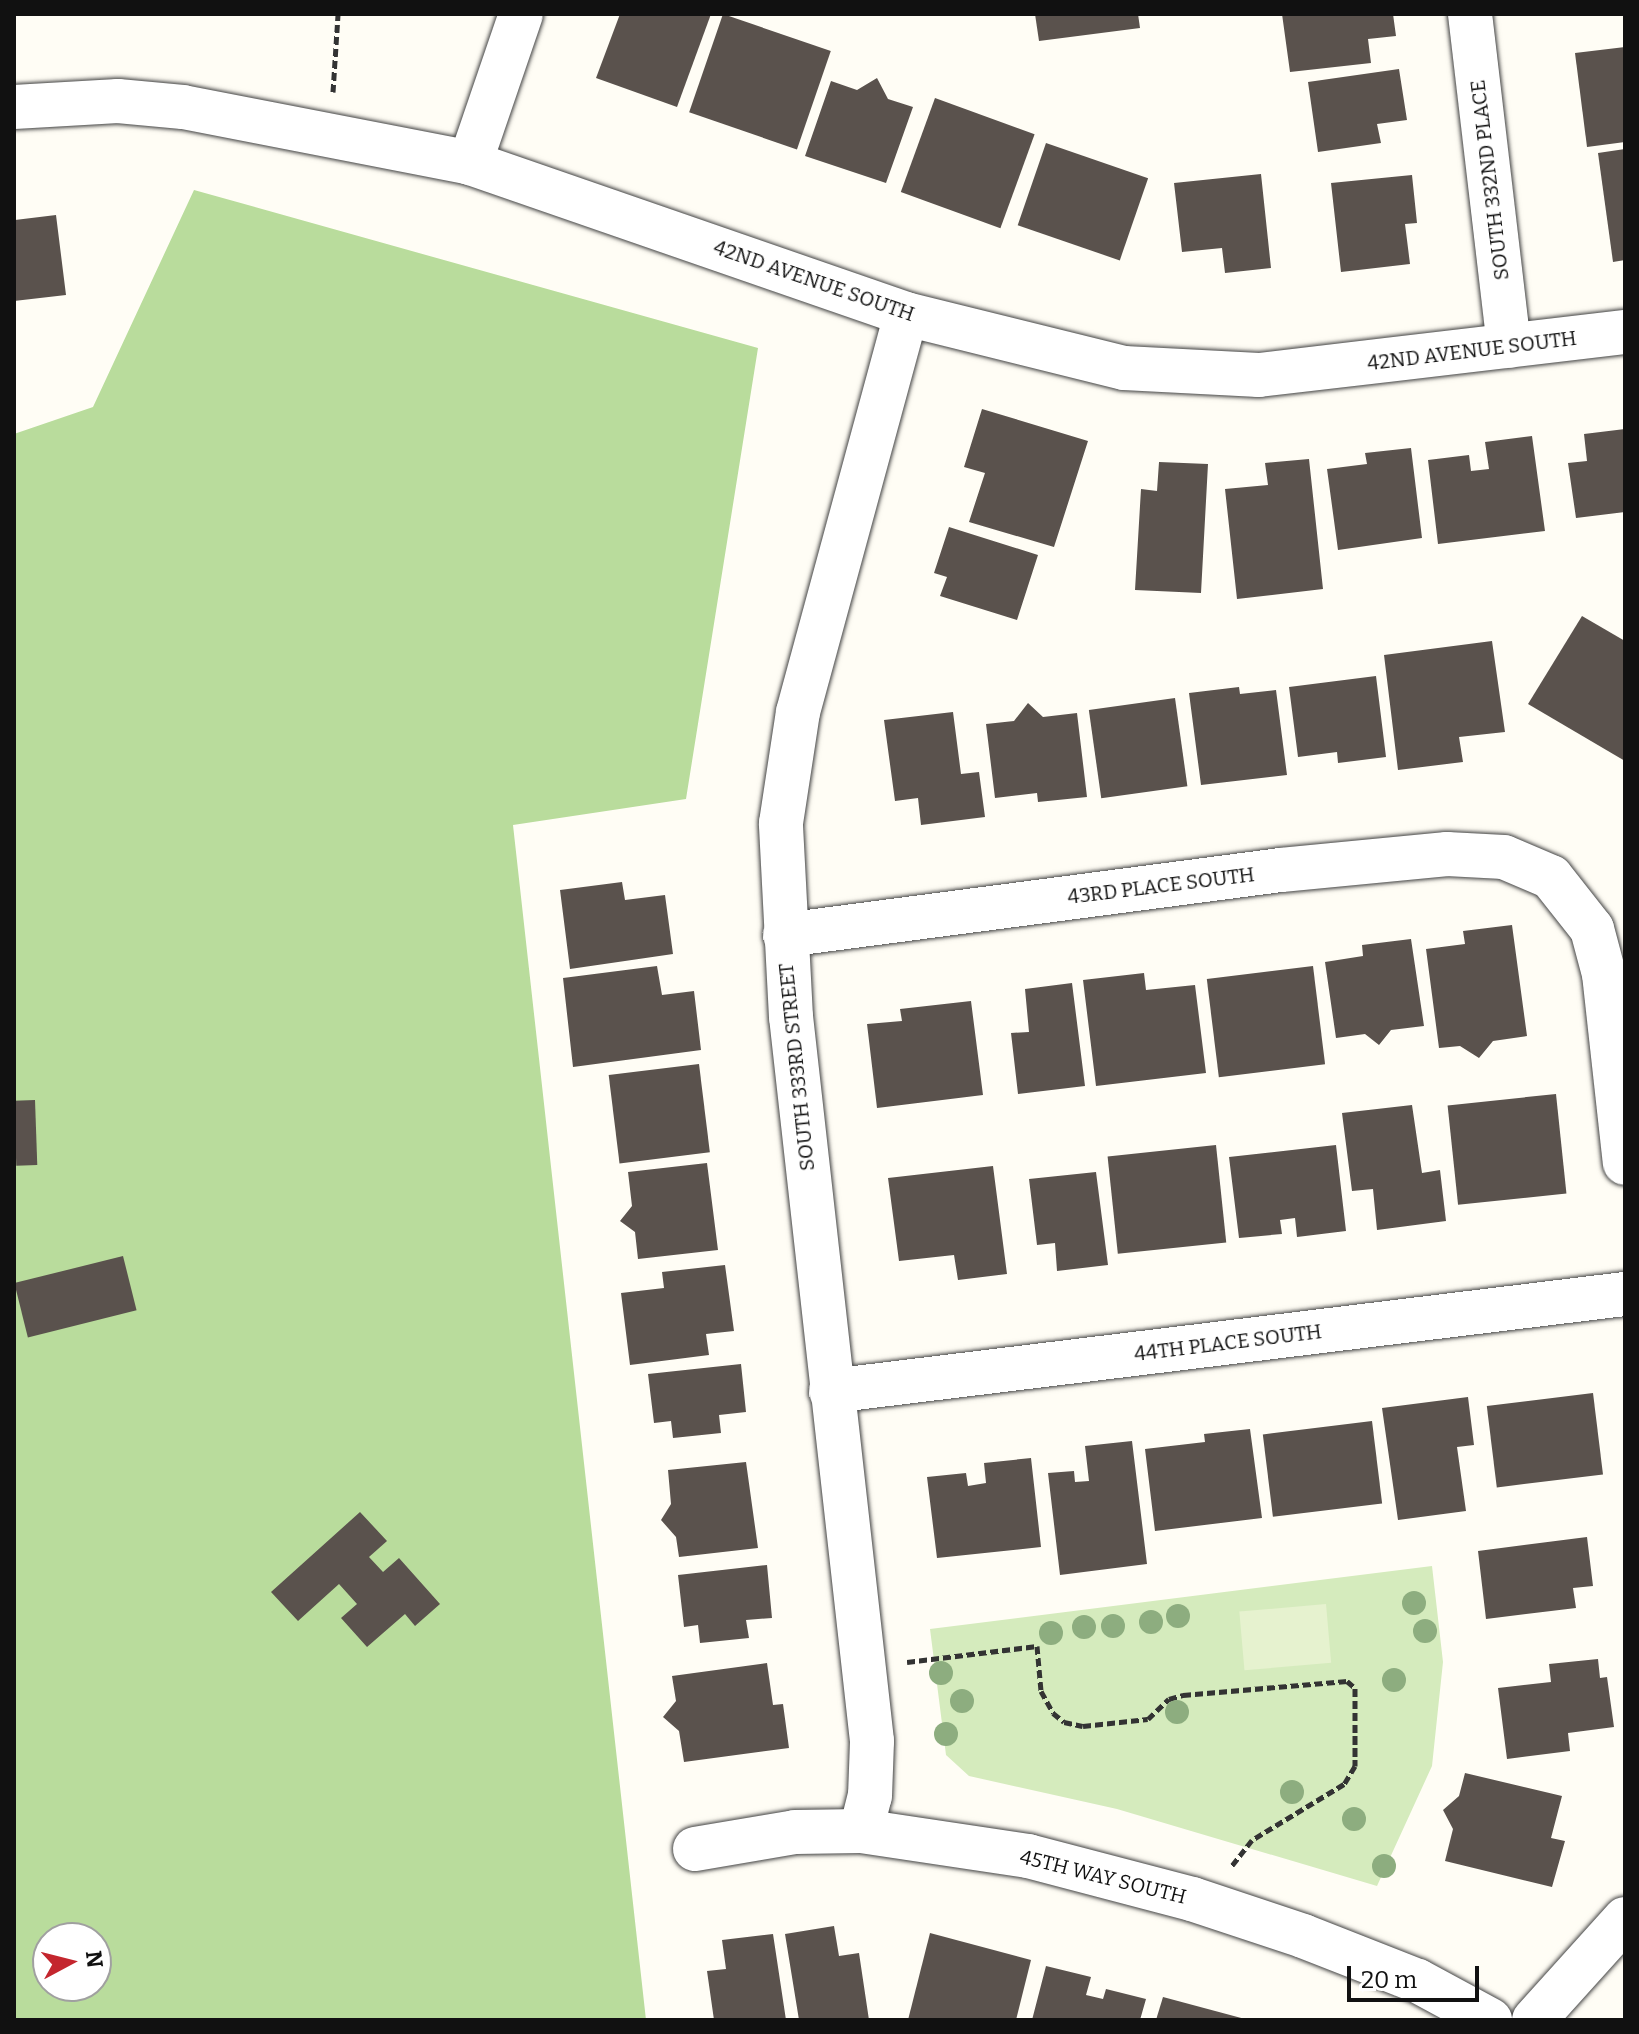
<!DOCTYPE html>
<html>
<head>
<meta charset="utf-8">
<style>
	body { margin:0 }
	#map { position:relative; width:1639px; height:2034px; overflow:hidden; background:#fffdf5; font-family:Bitter,serif }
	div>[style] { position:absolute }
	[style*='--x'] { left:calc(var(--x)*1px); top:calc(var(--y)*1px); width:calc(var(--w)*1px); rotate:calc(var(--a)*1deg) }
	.green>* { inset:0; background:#d5ebbd }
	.forest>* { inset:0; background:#b9dc9c }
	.pitch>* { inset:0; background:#e6f2cf; transform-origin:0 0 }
	.building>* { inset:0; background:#5a524d; transform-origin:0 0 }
	.path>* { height:5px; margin-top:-2.5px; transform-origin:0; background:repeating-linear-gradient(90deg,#333 0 8px,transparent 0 12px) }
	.roads { filter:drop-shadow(0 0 2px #444) drop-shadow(0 0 2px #444) }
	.minor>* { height:44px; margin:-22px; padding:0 22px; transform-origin:22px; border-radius:22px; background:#fff }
	.trees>* { width:24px; height:24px; margin:-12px; border-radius:50%; background:#8dad7f }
	span { translate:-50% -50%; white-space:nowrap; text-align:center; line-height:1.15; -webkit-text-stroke:8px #fff; paint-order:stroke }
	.street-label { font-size:20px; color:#111 }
	.frame { position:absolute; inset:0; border:16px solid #111; pointer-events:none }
	.north { position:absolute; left:32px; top:1922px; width:80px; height:80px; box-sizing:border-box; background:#fff; border:2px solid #a0a0a0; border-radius:50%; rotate:83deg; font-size:22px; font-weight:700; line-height:32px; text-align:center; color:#111 }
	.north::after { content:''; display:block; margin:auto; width:28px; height:36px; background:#c4262e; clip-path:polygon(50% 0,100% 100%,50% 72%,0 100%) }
	.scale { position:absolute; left:1347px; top:1966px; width:132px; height:36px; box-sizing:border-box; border:4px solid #111; border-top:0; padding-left:10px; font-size:24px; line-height:28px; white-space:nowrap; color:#111; -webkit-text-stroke:6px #fff; paint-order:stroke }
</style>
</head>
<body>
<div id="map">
	<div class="green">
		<div style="clip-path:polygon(1432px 1566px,1443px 1662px,1432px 1766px,1377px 1886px,1117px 1809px,969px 1776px,946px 1755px,930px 1629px)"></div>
	</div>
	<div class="forest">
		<div style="clip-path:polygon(evenodd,194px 190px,758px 348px,686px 799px,513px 825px,646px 2020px,14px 2020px,14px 434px,93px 407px,194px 190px,48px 1938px,96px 1938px,96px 1986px,48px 1986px,48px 1938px)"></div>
	</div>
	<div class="pitch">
		<div style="left:1326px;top:1604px;width:59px;height:87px;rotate:85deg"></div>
	</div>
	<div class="building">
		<div style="clip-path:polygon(620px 14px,711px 14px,677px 107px,596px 78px)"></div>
		<div style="left:723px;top:14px;width:114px;height:104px;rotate:19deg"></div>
		<div style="clip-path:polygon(1035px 14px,1138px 14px,1140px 28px,1039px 41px)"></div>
		<div style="clip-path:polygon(1282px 14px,1393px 14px,1396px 36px,1368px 39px,1371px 63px,1290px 72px)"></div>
		<div style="clip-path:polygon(1625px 47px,1625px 142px,1587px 147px,1575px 53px)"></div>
		<div style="clip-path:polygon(1399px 69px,1407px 120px,1377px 124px,1381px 143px,1318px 152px,1308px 82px)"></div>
		<div style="clip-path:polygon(877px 78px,888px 99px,913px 107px,886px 183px,805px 156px,831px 81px,857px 90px)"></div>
		<div style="left:935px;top:98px;width:106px;height:100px;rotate:20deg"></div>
		<div style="left:1046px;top:143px;width:108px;height:87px;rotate:19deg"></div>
		<div style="clip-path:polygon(1625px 149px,1625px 260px,1613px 262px,1598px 153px)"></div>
		<div style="clip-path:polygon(1261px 174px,1271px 268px,1225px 273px,1222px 248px,1182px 252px,1174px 183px)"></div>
		<div style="clip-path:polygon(1412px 175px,1417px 223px,1405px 224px,1410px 264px,1341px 272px,1331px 183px)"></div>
		<div style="clip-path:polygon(56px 215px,66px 295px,14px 301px,15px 220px)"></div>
		<div style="clip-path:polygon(982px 409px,1088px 441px,1054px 547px,969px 522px,985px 473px,964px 467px)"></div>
		<div style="clip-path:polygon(1625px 429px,1625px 512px,1576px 518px,1568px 463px,1587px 461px,1584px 434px)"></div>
		<div style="clip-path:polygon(1532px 436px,1545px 531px,1438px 544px,1428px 460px,1469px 455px,1471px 471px,1489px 469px,1485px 442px)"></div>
		<div style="clip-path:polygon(1411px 448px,1422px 538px,1338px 550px,1327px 469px,1367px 464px,1365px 453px)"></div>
		<div style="clip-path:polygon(1309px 459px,1323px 589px,1237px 599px,1225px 489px,1268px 485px,1265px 463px)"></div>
		<div style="clip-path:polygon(1159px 462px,1208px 464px,1201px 593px,1135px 590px,1141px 489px,1157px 491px)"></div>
		<div style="clip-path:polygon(949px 527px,1038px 555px,1017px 620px,940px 596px,947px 577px,934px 573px)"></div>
		<div style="clip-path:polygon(1582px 616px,1625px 641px,1625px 761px,1528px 704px)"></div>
		<div style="clip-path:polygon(1492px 641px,1505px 732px,1459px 737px,1463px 762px,1398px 770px,1384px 655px)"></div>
		<div style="clip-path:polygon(1376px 676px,1386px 757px,1338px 763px,1337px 752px,1298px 757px,1289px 687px)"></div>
		<div style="clip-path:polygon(1239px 687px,1240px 694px,1276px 690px,1287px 775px,1201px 785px,1189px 693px)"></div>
		<div style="left:1175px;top:698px;width:89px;height:87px;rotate:82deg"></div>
		<div style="clip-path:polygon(1028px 703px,1043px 717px,1077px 713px,1087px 797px,1038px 802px,1037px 793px,995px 798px,986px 724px,1014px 721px)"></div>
		<div style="clip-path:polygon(953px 712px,961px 774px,979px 772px,985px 817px,921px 825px,918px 798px,895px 801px,884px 720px)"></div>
		<div style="clip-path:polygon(622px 882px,625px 900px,665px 895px,673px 954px,570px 969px,560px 890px)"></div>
		<div style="clip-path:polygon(1512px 925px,1527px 1036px,1493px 1041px,1479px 1058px,1460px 1046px,1439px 1048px,1426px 949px,1465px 944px,1463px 931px)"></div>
		<div style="clip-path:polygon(1411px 939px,1424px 1026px,1391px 1030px,1379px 1045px,1365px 1034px,1336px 1038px,1325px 962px,1363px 956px,1362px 945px)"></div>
		<div style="clip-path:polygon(657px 966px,662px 995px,694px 991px,701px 1050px,573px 1067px,563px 978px)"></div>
		<div style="left:1313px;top:966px;width:99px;height:107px;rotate:83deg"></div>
		<div style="clip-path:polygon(1144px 973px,1146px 990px,1195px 985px,1206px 1073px,1096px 1086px,1083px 980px)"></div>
		<div style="clip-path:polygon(1072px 983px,1085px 1086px,1018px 1094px,1011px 1033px,1029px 1032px,1025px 989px)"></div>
		<div style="clip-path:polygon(971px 1001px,983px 1095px,877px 1108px,867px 1024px,902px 1021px,900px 1009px)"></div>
		<div style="left:699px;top:1064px;width:89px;height:91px;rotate:83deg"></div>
		<div style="left:1556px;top:1094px;width:100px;height:109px;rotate:84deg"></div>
		<div style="left:35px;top:1100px;width:65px;height:21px;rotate:88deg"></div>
		<div style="clip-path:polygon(1412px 1105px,1422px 1173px,1440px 1170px,1446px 1221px,1377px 1230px,1373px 1189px,1352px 1191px,1342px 1113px)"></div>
		<div style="left:1216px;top:1145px;width:98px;height:109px;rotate:84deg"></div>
		<div style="clip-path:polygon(1336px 1145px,1346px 1231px,1297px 1237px,1295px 1218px,1280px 1220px,1282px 1234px,1239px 1238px,1229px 1157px)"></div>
		<div style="clip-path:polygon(707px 1163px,718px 1250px,638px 1259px,635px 1232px,620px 1221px,632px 1206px,628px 1172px)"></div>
		<div style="clip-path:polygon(993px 1166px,1007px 1274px,958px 1280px,954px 1255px,899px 1261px,888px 1178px)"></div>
		<div style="clip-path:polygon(1096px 1172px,1108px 1265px,1057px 1271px,1055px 1243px,1037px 1245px,1029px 1179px)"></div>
		<div style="left:123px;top:1256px;width:56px;height:112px;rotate:76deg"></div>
		<div style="clip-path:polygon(725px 1265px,734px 1331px,706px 1334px,709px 1355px,630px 1365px,621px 1293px,664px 1288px,662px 1272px)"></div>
		<div style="clip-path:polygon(741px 1364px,746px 1412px,719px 1415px,721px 1433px,673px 1438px,671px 1421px,654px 1423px,648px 1374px)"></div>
		<div style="left:1593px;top:1393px;width:82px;height:107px;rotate:83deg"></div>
		<div style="clip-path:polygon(1468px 1397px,1474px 1445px,1457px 1447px,1466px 1511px,1398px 1520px,1382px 1408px)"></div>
		<div style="left:1372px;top:1421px;width:83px;height:110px;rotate:83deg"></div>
		<div style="clip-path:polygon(1250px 1429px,1262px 1518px,1155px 1531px,1145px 1449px,1205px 1442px,1204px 1434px)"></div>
		<div style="clip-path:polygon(1132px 1441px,1147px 1564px,1060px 1575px,1048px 1473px,1074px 1471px,1075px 1482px,1089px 1481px,1085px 1446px)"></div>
		<div style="clip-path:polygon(1031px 1458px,1041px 1547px,937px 1558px,927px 1477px,966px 1473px,968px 1486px,986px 1483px,984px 1463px)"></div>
		<div style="clip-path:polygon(746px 1462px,758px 1548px,679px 1557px,676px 1537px,661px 1520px,671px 1504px,668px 1470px)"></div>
		<div style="clip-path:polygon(360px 1512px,387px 1541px,369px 1557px,383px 1572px,399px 1558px,440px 1604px,415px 1626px,405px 1614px,367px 1647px,341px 1618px,357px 1604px,339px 1584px,298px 1621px,271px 1592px)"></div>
		<div style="clip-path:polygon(1587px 1537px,1593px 1586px,1573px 1588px,1576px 1608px,1486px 1619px,1478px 1551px)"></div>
		<div style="clip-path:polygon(767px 1565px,772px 1618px,746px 1620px,749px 1638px,700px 1643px,698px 1625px,684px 1627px,678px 1575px)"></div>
		<div style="clip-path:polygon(1598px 1659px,1600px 1678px,1607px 1677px,1614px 1727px,1568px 1733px,1570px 1751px,1507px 1759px,1498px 1688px,1551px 1682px,1549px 1664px)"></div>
		<div style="clip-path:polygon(767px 1663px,773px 1705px,783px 1704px,789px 1748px,684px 1762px,679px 1731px,663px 1717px,676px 1701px,672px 1676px)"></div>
		<div style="clip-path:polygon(1465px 1773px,1562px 1796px,1551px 1838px,1565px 1841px,1552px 1887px,1445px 1861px,1453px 1829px,1443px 1810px,1459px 1796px)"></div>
		<div style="clip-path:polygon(834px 1926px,839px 1956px,859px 1953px,869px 2020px,799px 2020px,785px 1934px)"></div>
		<div style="clip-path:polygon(930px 1933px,1031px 1960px,1016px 2020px,908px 2020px)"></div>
		<div style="clip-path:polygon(773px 1934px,786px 2020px,714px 2020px,707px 1971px,726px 1969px,722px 1940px)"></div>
		<div style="clip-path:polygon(1046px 1966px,1091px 1977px,1086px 1995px,1103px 1999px,1106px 1989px,1146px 1999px,1140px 2020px,1032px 2020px)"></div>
		<div style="clip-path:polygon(1163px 1997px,1245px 2019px,1245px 2020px,1156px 2020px)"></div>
	</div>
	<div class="path">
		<div style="--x:333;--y:92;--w:78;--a:-86.3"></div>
		<div style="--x:907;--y:1662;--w:131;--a:-7"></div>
		<div style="--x:1037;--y:1646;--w:45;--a:84.9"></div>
		<div style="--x:1041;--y:1691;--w:25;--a:61"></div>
		<div style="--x:1053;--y:1713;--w:14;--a:39"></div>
		<div style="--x:1064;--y:1722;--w:19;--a:12"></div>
		<div style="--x:1083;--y:1726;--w:65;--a:-6.1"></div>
		<div style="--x:1148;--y:1719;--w:29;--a:-44"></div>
		<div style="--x:1169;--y:1699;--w:15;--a:-16"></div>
		<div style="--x:1183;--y:1695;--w:165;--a:-4.9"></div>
		<div style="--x:1347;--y:1681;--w:11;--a:41"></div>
		<div style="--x:1355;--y:1688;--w:78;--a:90"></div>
		<div style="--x:1355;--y:1766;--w:21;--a:121"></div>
		<div style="--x:1344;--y:1784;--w:108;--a:148.7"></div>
		<div style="--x:1252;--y:1840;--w:34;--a:128"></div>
	</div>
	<div class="roads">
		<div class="minor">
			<div style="--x:1470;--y:14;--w:334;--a:83.3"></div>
			<div style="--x:14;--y:107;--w:104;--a:-3.3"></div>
			<div style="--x:118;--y:101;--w:65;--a:5.3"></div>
			<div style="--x:183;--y:107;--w:292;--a:11"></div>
			<div style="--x:470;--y:163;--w:461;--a:19.1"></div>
			<div style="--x:906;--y:314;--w:225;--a:13.9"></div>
			<div style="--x:1124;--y:368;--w:135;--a:3"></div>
			<div style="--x:1259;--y:375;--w:369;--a:-6.7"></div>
			<div style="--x:470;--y:163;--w:157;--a:-71.1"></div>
			<div style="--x:785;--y:935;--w:500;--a:-7.47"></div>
			<div style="--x:1281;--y:870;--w:167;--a:-5.5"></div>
			<div style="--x:1447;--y:854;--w:57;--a:3"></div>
			<div style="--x:1504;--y:857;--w:51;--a:23.1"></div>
			<div style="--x:1551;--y:877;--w:66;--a:51.7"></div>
			<div style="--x:1592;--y:929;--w:47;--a:75.1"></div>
			<div style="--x:1604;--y:974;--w:190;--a:83.7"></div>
			<div style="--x:831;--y:1391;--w:800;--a:-6.97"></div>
			<div style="--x:861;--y:1831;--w:36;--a:-76"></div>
			<div style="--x:870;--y:1796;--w:55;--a:-87.9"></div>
			<div style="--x:872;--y:1741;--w:729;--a:-96.38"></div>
			<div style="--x:791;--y:1017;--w:194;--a:-93"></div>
			<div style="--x:781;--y:823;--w:112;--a:-81.3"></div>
			<div style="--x:798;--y:712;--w:412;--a:-74.8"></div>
			<div style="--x:695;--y:1849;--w:101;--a:-9.6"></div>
			<div style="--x:795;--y:1832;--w:66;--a:-0.9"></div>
			<div style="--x:861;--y:1831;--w:169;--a:8.5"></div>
			<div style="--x:1028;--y:1856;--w:170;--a:14.7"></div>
			<div style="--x:1192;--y:1899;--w:117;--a:18.4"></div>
			<div style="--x:1303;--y:1936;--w:123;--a:21.4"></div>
			<div style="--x:1418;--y:1981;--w:82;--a:28.4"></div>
			<div style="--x:1534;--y:2020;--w:136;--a:-48"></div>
		</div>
	</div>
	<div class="trees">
		<div style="left:1414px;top:1603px"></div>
		<div style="left:1178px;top:1616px"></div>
		<div style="left:1151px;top:1622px"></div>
		<div style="left:1113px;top:1626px"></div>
		<div style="left:1084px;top:1627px"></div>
		<div style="left:1425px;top:1631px"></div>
		<div style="left:1051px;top:1633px"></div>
		<div style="left:941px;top:1673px"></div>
		<div style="left:1394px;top:1680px"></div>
		<div style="left:962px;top:1701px"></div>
		<div style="left:1177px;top:1712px"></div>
		<div style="left:946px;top:1734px"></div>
		<div style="left:1292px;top:1792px"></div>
		<div style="left:1354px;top:1819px"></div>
		<div style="left:1384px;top:1866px"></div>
	</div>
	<div class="street-label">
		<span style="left:1490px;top:180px;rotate:-97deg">SOUTH 332ND PLACE</span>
		<span style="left:814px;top:281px;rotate:19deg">42ND AVENUE SOUTH</span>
		<span style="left:1472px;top:351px;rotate:-7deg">42ND AVENUE SOUTH</span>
		<span style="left:1161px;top:886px;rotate:-7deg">43RD PLACE SOUTH</span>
		<span style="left:797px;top:1067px;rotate:-96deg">SOUTH 333RD STREET</span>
		<span style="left:1228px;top:1343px;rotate:-7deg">44TH PLACE SOUTH</span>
		<span style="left:1103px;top:1877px;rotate:14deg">45TH WAY SOUTH</span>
	</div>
	<div class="frame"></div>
	<div class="north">N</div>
	<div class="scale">20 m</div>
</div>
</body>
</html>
